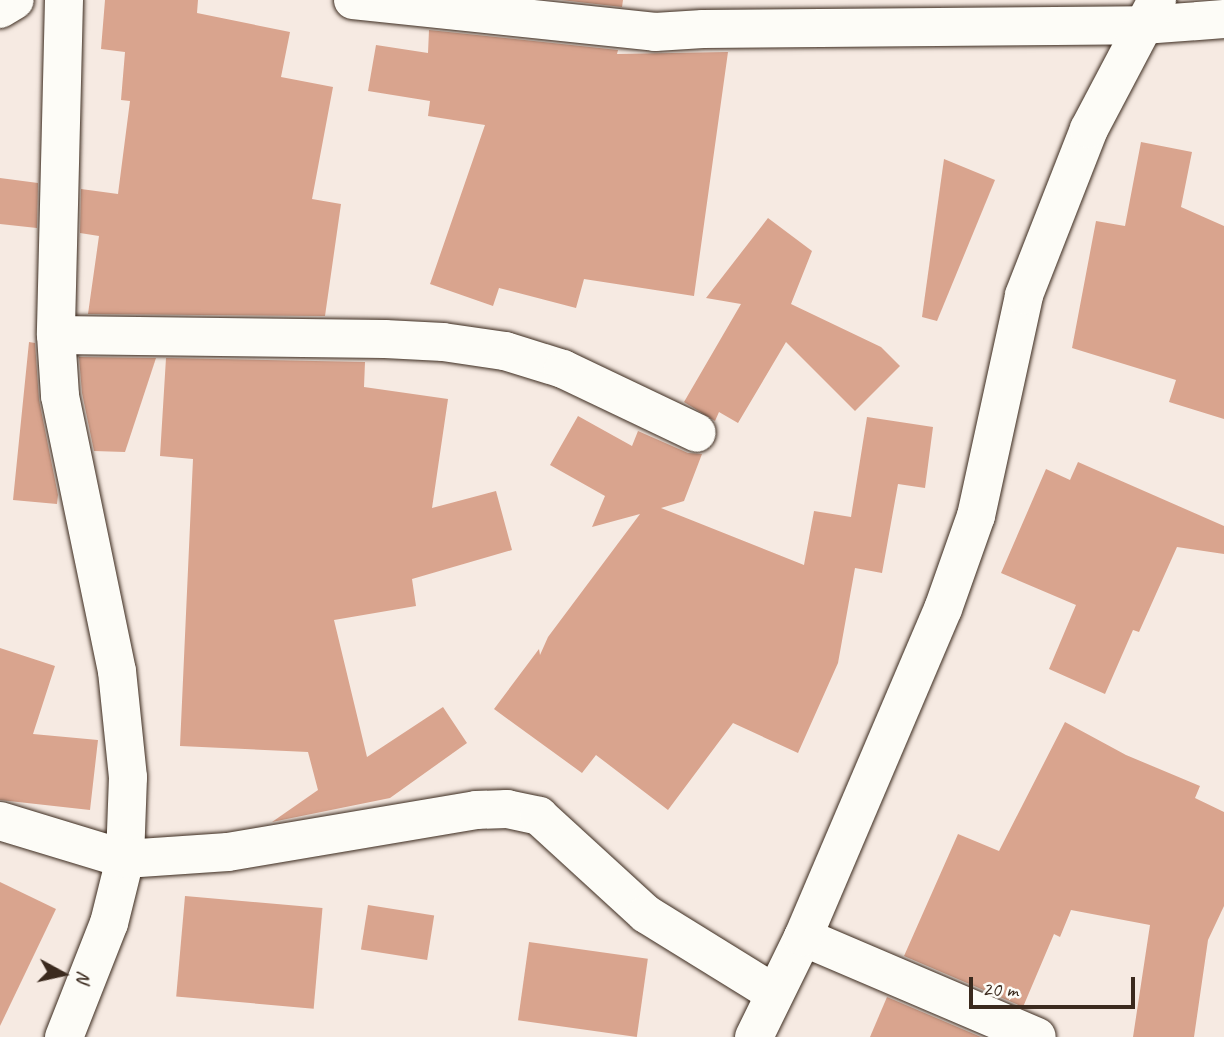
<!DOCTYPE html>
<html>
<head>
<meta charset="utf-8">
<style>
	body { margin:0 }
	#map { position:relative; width:1224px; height:1037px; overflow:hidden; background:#f6eae2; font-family:Caveat,sans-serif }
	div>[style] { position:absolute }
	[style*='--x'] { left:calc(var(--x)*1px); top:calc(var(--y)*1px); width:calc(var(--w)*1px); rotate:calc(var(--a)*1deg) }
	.building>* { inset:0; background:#d9a48e; transform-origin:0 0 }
	.roads { filter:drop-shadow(0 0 2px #3b2a1e) drop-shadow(0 0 2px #3b2a1e) }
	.minor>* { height:38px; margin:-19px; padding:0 19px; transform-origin:19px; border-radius:19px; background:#fdfcf7 }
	span { translate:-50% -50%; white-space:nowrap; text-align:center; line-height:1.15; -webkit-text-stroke:5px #fdfcf7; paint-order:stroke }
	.north { position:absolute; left:28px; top:939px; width:70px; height:70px; -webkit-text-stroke:5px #fdfcf7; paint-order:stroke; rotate:98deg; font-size:19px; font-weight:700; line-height:28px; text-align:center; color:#3b2a1e }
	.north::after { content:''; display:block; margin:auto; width:24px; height:32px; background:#3b2a1e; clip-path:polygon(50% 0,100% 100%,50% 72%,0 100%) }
	.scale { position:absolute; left:969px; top:977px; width:166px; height:32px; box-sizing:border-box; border:4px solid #3b2a1e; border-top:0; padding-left:9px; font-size:21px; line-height:24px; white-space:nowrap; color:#3b2a1e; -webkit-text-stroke:5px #fdfcf7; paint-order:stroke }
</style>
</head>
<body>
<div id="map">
	<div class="building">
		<div style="clip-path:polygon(105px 0,198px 0,197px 13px,290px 32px,281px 77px,333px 87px,312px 199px,341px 204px,325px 316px,88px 314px,99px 236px,80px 233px,81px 189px,118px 194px,130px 101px,121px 100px,125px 52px,101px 49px)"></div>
		<div style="clip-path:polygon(561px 0,623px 0,622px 7px)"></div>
		<div style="clip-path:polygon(429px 30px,618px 50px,617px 54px,728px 52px,694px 296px,584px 279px,576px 308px,499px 288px,493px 306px,430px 284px,485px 125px,428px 116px,430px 101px,368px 91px,376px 45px,428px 53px)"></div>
		<div style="clip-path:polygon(1141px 142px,1192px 152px,1181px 207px,1224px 226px,1224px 419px,1169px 402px,1176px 380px,1072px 348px,1096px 221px,1125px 226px)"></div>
		<div style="clip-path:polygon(944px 159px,995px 180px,937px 321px,922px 317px)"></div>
		<div style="clip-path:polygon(0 178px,38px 183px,37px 228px,0 224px)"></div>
		<div style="clip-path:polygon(768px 218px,812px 251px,791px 304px,881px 347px,900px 366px,855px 411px,786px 342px,738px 423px,719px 412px,715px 421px,684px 402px,741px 304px,706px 298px)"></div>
		<div style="clip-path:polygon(29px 342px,35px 343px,39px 400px,58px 495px,57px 504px,13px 500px)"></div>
		<div style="clip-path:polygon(79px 357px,156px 358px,125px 452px,94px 451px,82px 393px)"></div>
		<div style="clip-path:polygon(166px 358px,365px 362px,364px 387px,448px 399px,432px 508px,496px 491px,512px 550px,412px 579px,416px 606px,334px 620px,367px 757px,443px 707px,467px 743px,390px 798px,272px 822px,318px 790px,308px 752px,180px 746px,193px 459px,160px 456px)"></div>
		<div style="clip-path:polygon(578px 416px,632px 446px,638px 431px,688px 453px,702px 454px,684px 501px,661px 508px,804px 565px,814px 511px,851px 517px,867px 417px,933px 427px,925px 488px,898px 484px,882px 573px,855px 568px,838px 663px,798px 753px,733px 723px,668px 810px,596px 755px,582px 773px,494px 709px,539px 649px,540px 655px,548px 637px,640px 514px,592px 527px,605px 496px,550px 465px)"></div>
		<div style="clip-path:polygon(1078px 462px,1224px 526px,1224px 554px,1177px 547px,1139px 632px,1133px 630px,1105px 694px,1049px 669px,1076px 605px,1001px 573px,1046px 469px,1070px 480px)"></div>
		<div style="clip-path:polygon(0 648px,55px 666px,33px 734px,98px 740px,90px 810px,0 800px)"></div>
		<div style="clip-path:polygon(1065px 722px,1126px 755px,1200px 786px,1195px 798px,1224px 812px,1224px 906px,1208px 940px,1194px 1037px,1133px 1037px,1150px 925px,1071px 910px,1060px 937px,1054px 934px,1023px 1007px,904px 956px,958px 834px,999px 851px)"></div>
		<div style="clip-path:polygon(0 882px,56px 909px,0 1026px)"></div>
		<div style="left:185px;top:896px;width:138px;height:101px;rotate:5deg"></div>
		<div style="left:368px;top:905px;width:67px;height:45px;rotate:9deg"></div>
		<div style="left:529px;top:942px;width:120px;height:79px;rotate:8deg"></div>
		<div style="clip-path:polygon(887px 997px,981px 1037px,870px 1037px)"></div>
	</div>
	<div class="roads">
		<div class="minor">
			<div style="--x:64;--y:0;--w:335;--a:91.4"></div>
			<div style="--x:56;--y:335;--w:61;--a:86.2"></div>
			<div style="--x:60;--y:396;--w:281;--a:78.3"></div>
			<div style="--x:117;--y:671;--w:107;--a:84.1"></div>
			<div style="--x:128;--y:777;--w:82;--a:92.1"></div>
			<div style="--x:125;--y:859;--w:66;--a:104"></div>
			<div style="--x:109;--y:923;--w:123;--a:111.5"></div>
			<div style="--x:353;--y:0;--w:304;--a:6"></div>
			<div style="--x:655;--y:32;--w:48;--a:-3.6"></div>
			<div style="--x:703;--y:29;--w:440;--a:-0.5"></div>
			<div style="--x:1143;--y:25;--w:81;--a:-4.2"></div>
			<div style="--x:0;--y:9;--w:17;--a:-31"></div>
			<div style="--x:56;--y:335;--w:329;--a:0.7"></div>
			<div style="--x:385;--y:339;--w:58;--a:3"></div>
			<div style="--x:443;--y:342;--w:63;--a:8.3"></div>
			<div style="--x:505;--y:351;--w:61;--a:17.2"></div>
			<div style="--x:563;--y:369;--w:148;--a:25.5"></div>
			<div style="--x:0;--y:821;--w:131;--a:16.9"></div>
			<div style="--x:125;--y:859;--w:103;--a:-3.9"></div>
			<div style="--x:228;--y:852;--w:252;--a:-9.6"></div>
			<div style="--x:476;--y:810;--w:31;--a:-2"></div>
			<div style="--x:507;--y:809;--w:33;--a:12"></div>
			<div style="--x:539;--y:816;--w:145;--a:42.5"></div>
			<div style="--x:646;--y:914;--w:150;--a:31.7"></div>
			<div style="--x:803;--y:937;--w:254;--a:23.1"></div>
			<div style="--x:754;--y:1037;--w:111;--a:-63.9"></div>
			<div style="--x:803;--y:937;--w:357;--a:-66.9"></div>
			<div style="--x:943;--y:609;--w:99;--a:-70.5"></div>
			<div style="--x:976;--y:516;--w:226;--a:-77.7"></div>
			<div style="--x:1024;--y:295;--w:178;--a:-68.6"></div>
			<div style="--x:1089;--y:129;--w:146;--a:-62.2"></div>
		</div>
	</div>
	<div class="north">N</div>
	<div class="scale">20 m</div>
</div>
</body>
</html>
